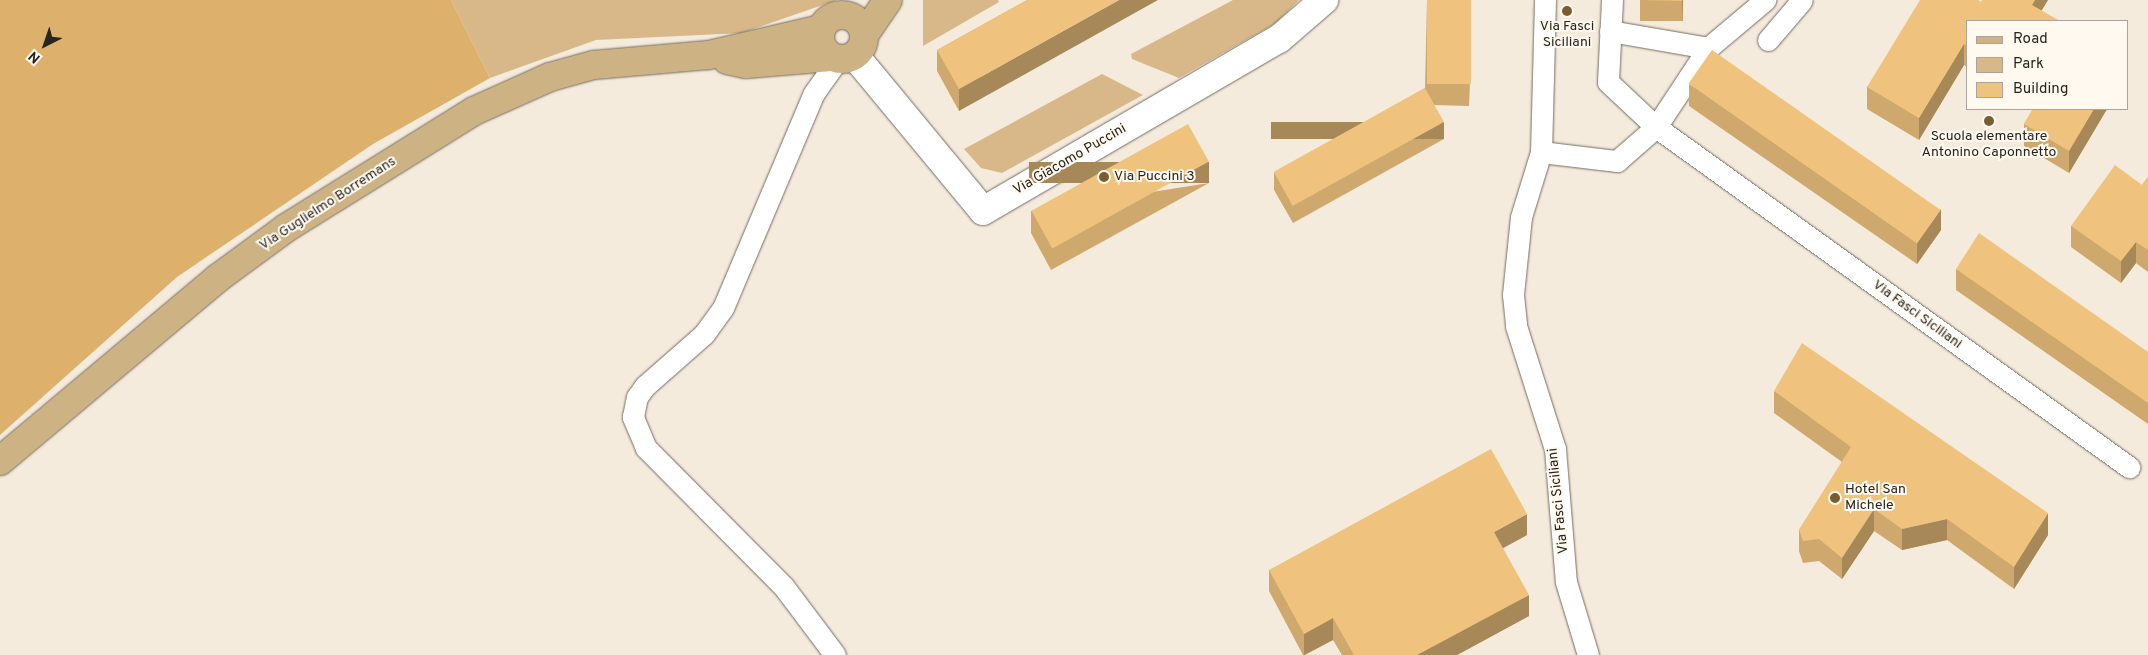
<!DOCTYPE html>
<html>
<head>
<meta charset="utf-8">
<style>
	body { margin:0 }
	#map { position:relative; width:2148px; height:655px; overflow:hidden; background:#f5ebdd; font-family:Overpass,sans-serif }
	div>[style] { position:absolute }
	[style*='--x'] { left:calc(var(--x)*1px); top:calc(var(--y)*1px); width:calc(var(--w)*1px); rotate:calc(var(--a)*1deg) }
	.green>* { inset:0; background:#d8b889 }
	.forest>* { inset:0; background:#ddb16c }
	.roads { filter:drop-shadow(0 0 1px #746c5f) drop-shadow(0 0 1px #746c5f) }
	.street>* { height:21px; margin:-10.5px; padding:0 10.5px; transform-origin:10.5px; border-radius:10.5px; background:#fff }
	.secondary>* { height:28px; margin:-14px; padding:0 14px; transform-origin:14px; border-radius:14px; background:#fff }
	.primary>* { height:28px; margin:-14px; padding:0 14px; transform-origin:14px; border-radius:14px; background:#cdb384 }
	.primary>.ring { margin:-14px; padding:0; box-sizing:content-box; background:none; border:28px solid #cdb384; border-radius:50% }
	.wall>* { inset:0; background:#cea86c; transform-origin:0 0 }
	.shaded-wall>* { inset:0; background:#a78858; transform-origin:0 0 }
	.building>* { inset:0; background:#efc37d; transform-origin:0 0 }
	.dots>* { width:14px; height:14px; translate:-50% -50%; box-sizing:border-box; border:2px solid #fff9f0; border-radius:50% }
	span { translate:-50% -50%; white-space:nowrap; text-align:center; line-height:1.15; -webkit-text-stroke:4px #fff9f0; paint-order:stroke }
	.poi-label { font-size:14px; color:#28251f }
	.left { translate:0 -50%; text-align:left }
	.street-label { font-size:14px; color:#28251f }
	.legend { position:absolute; left:1966px; top:20px; width:162px; height:90px; box-sizing:border-box; background:#fff9f0; border:1px solid #a9a49c; margin:0; padding:6px 9px; list-style:none; font-size:15px; color:#28251f }
	.legend li { display:flex; align-items:center; gap:10px; height:25px }
	.legend b { width:25px; border:1px solid #a9a49c }
	.north { position:absolute; left:20px; top:20px; width:50px; height:50px; -webkit-text-stroke:4px #fff9f0; paint-order:stroke; rotate:221deg; font-size:14px; font-weight:700; line-height:20px; text-align:center; color:#28251f }
	.north::after { content:''; display:block; margin:auto; width:18px; height:22px; background:#28251f; clip-path:polygon(50% 0,100% 100%,50% 72%,0 100%) }
</style>
</head>
<body>
<div id="map">
	<div class="green">
		<div style="clip-path:polygon(451px 0,837px 0,742px 33px,596px 40px,490px 78px)"></div>
		<div style="clip-path:polygon(923px 0,998px 0,999px 2px,923px 46px)"></div>
		<div style="clip-path:polygon(1233px 0,1299px 0,1276px 23px,1179px 78px,1132px 59px,1131px 54px)"></div>
		<div style="clip-path:polygon(1102px 74px,1143px 95px,1002px 173px,981px 168px,964px 149px)"></div>
	</div>
	<div class="forest">
		<div style="clip-path:polygon(0 0,451px 0,490px 78px,373px 144px,177px 277px,0 435px)"></div>
	</div>
	<div class="roads">
		<div class="street">
			<div style="--x:1545;--y:0;--w:152;--a:91.5"></div>
			<div style="--x:1541;--y:152;--w:68;--a:107.1"></div>
			<div style="--x:1521;--y:217;--w:78;--a:95.9"></div>
			<div style="--x:1513;--y:295;--w:31;--a:84"></div>
			<div style="--x:1516;--y:326;--w:129;--a:72.4"></div>
			<div style="--x:1555;--y:449;--w:133;--a:85.3"></div>
			<div style="--x:1566;--y:582;--w:76;--a:73.2"></div>
			<div style="--x:1612;--y:0;--w:82;--a:92.8"></div>
			<div style="--x:1608;--y:82;--w:66;--a:43.2"></div>
			<div style="--x:1656;--y:127;--w:95;--a:-56.6"></div>
			<div style="--x:1610;--y:31;--w:99;--a:9.8"></div>
			<div style="--x:1708;--y:48;--w:75;--a:-40.1"></div>
			<div style="--x:1768;--y:40;--w:52;--a:-49.6"></div>
			<div style="--x:1541;--y:152;--w:77;--a:6.8"></div>
			<div style="--x:1617;--y:161;--w:52;--a:-41.1"></div>
			<div style="--x:1656;--y:127;--w:583;--a:35.71"></div>
			<div style="--x:835;--y:655;--w:85;--a:-126.9"></div>
			<div style="--x:784;--y:587;--w:196;--a:-134.8"></div>
			<div style="--x:646;--y:448;--w:34;--a:-113"></div>
			<div style="--x:633;--y:417;--w:20;--a:-79"></div>
			<div style="--x:637;--y:397;--w:14;--a:-54"></div>
			<div style="--x:645;--y:386;--w:79;--a:-41.4"></div>
			<div style="--x:704;--y:334;--w:32;--a:-54"></div>
			<div style="--x:723;--y:308;--w:233;--a:-67.1"></div>
			<div style="--x:814;--y:93;--w:42;--a:-54.8"></div>
		</div>
		<div class="secondary">
			<div style="--x:855;--y:56;--w:201;--a:50.4"></div>
			<div style="--x:983;--y:211;--w:342;--a:-30.2"></div>
			<div style="--x:1279;--y:39;--w:60;--a:-40.9"></div>
		</div>
		<div class="primary">
			<div class="ring" style="left:820px;top:15px;width:16px;height:16px"></div>
			<div style="--x:864;--y:35;--w:42;--a:-55.6"></div>
			<div style="--x:727;--y:60;--w:19;--a:12"></div>
			<div style="--x:746;--y:64;--w:85;--a:-4.7"></div>
			<div style="--x:0;--y:461;--w:285;--a:-40"></div>
			<div style="--x:218;--y:278;--w:84;--a:-36.3"></div>
			<div style="--x:286;--y:228;--w:221;--a:-31.9"></div>
			<div style="--x:474;--y:111;--w:83;--a:-24.1"></div>
			<div style="--x:550;--y:77;--w:46;--a:-15.3"></div>
			<div style="--x:594;--y:65;--w:115;--a:-5"></div>
			<div style="--x:709;--y:55;--w:115;--a:-13.1"></div>
		</div>
	</div>
	<div class="wall">
		<div style="clip-path:polygon(1027px 0,959px 111px,937px 71px,937px 50px)"></div>
		<div style="clip-path:polygon(1427px 0,1471px 0,1469px 106px,1434px 105px,1444px 139px,1293px 223px,1274px 190px,1274px 173px,1425px 88px)"></div>
		<div style="left:1640px;top:0;width:43px;height:21px"></div>
		<div style="clip-path:polygon(1983px 0,2048px 0,2042px 10px,1967px 21px,1967px 67px,1964px 65px,1919px 140px,1867px 109px,1867px 87px,1981px 2px)"></div>
		<div style="clip-path:polygon(1689px 84px,1941px 230px,1917px 264px,1689px 106px)"></div>
		<div style="clip-path:polygon(2033px 109px,2107px 109px,2069px 173px,2024px 146px,2024px 124px)"></div>
		<div style="clip-path:polygon(2148px 177px,2148px 272px,2136px 263px,2121px 283px,2071px 247px,2071px 226px,2142px 185px)"></div>
		<div style="clip-path:polygon(1209px 183px,1051px 270px,1031px 233px,1031px 211px)"></div>
		<div style="clip-path:polygon(1956px 269px,2148px 352px,2148px 424px,1956px 290px)"></div>
		<div style="clip-path:polygon(1774px 391px,2048px 535px,2014px 589px,1947px 540px,1902px 550px,1874px 531px,1842px 579px,1819px 561px,1803px 563px,1799px 551px,1799px 530px,1842px 462px,1774px 413px)"></div>
		<div style="clip-path:polygon(1527px 535px,1503px 548px,1529px 616px,1457px 655px,1342px 655px,1333px 640px,1305px 655px,1303px 655px,1269px 591px,1269px 570px)"></div>
	</div>
	<div class="shaded-wall">
		<div style="clip-path:polygon(1119px 0,1158px 0,959px 111px,959px 89px)"></div>
		<div style="clip-path:polygon(1471px 0,1469px 106px,1469px 85px)"></div>
		<div style="clip-path:polygon(1682px 0,1683px 0,1682px 23px)"></div>
		<div style="clip-path:polygon(2035px 0,2048px 0,2035px 21px,2032px 5px)"></div>
		<div style="clip-path:polygon(1964px 44px,1964px 65px,1919px 140px,1919px 118px)"></div>
		<div style="clip-path:polygon(2094px 109px,2107px 109px,2069px 173px,2069px 151px)"></div>
		<div style="left:1444px;top:122px;width:17px;height:173px;rotate:90deg"></div>
		<div style="left:1209px;top:162px;width:21px;height:180px;rotate:90deg"></div>
		<div style="clip-path:polygon(1941px 209px,1941px 230px,1917px 264px,1917px 243px)"></div>
		<div style="clip-path:polygon(2136px 242px,2136px 263px,2121px 283px,2121px 261px)"></div>
		<div style="clip-path:polygon(1874px 509px,1874px 531px,1842px 579px,1842px 558px)"></div>
		<div style="clip-path:polygon(2048px 513px,2048px 535px,2014px 589px,2014px 567px)"></div>
		<div style="clip-path:polygon(1527px 514px,1527px 535px,1494px 553px,1494px 532px)"></div>
		<div style="clip-path:polygon(1947px 519px,1947px 540px,1902px 550px,1902px 529px)"></div>
		<div style="clip-path:polygon(1529px 595px,1529px 616px,1457px 655px,1417px 655px)"></div>
		<div style="clip-path:polygon(1333px 618px,1333px 640px,1304px 655px,1304px 634px)"></div>
	</div>
	<div class="building">
		<div style="clip-path:polygon(1027px 0,1119px 0,959px 89px,937px 50px)"></div>
		<div style="left:1427px;top:0;width:44px;height:84px"></div>
		<div style="clip-path:polygon(1643px 0,1682px 0,1682px 1px)"></div>
		<div style="clip-path:polygon(1920px 0,1978px 0,1981px 2px,1983px 0,2035px 0,2032px 5px,2060px 21px,1967px 21px,1967px 46px,1964px 44px,1919px 118px,1867px 87px)"></div>
		<div style="left:1712px;top:50px;width:279px;height:41px;rotate:35deg"></div>
		<div style="left:1425px;top:88px;width:39px;height:173px;rotate:61deg"></div>
		<div style="clip-path:polygon(2033px 109px,2094px 109px,2069px 151px,2024px 124px)"></div>
		<div style="left:1188px;top:124px;width:43px;height:179px;rotate:61deg"></div>
		<div style="clip-path:polygon(2115px 165px,2142px 185px,2148px 177px,2148px 250px,2136px 242px,2121px 261px,2071px 226px)"></div>
		<div style="clip-path:polygon(1979px 233px,2148px 352px,2148px 403px,1956px 269px)"></div>
		<div style="clip-path:polygon(1802px 343px,2048px 513px,2014px 567px,1947px 519px,1902px 529px,1874px 509px,1842px 558px,1819px 539px,1803px 541px,1799px 530px,1851px 447px,1774px 391px)"></div>
		<div style="clip-path:polygon(1491px 449px,1527px 514px,1494px 532px,1529px 595px,1417px 655px,1354px 655px,1333px 618px,1304px 634px,1269px 570px)"></div>
	</div>
	<div class="dots">
		<div style="left:1567px;top:11px;background:#795d30"></div>
		<div style="left:1989px;top:121px;background:#795d30"></div>
		<div style="left:1104px;top:177px;background:#795d30"></div>
		<div style="left:1835px;top:498px;background:#795d30"></div>
	</div>
	<div class="poi-label">
		<span style="left:1567px;top:35px">Via Fasci<br>Siciliani</span>
		<span style="left:1989px;top:145px">Scuola elementare<br>Antonino Caponnetto</span>
		<span class="left" style="left:1114px;top:177px">Via Puccini 3</span>
		<span class="left" style="left:1845px;top:498px">Hotel San<br>Michele</span>
	</div>
	<div class="street-label">
		<span style="left:1070px;top:160px;rotate:-30deg">Via Giacomo Puccini</span>
		<span style="left:328px;top:204px;rotate:-33deg">Via Guglielmo Borremans</span>
		<span style="left:1917px;top:315px;rotate:36deg">Via Fasci Siciliani</span>
		<span style="left:1559px;top:501px;rotate:-96deg">Via Fasci Siciliani</span>
	</div>
	<ul class="legend">
	<li><b style="height:6px;background:#cdb384"></b>Road</li>
	<li><b style="height:14px;background:#d8b889"></b>Park</li>
	<li><b style="height:14px;background:#efc37d"></b>Building</li>
	</ul>
	<div class="north">N</div>
</div>
</body>
</html>
